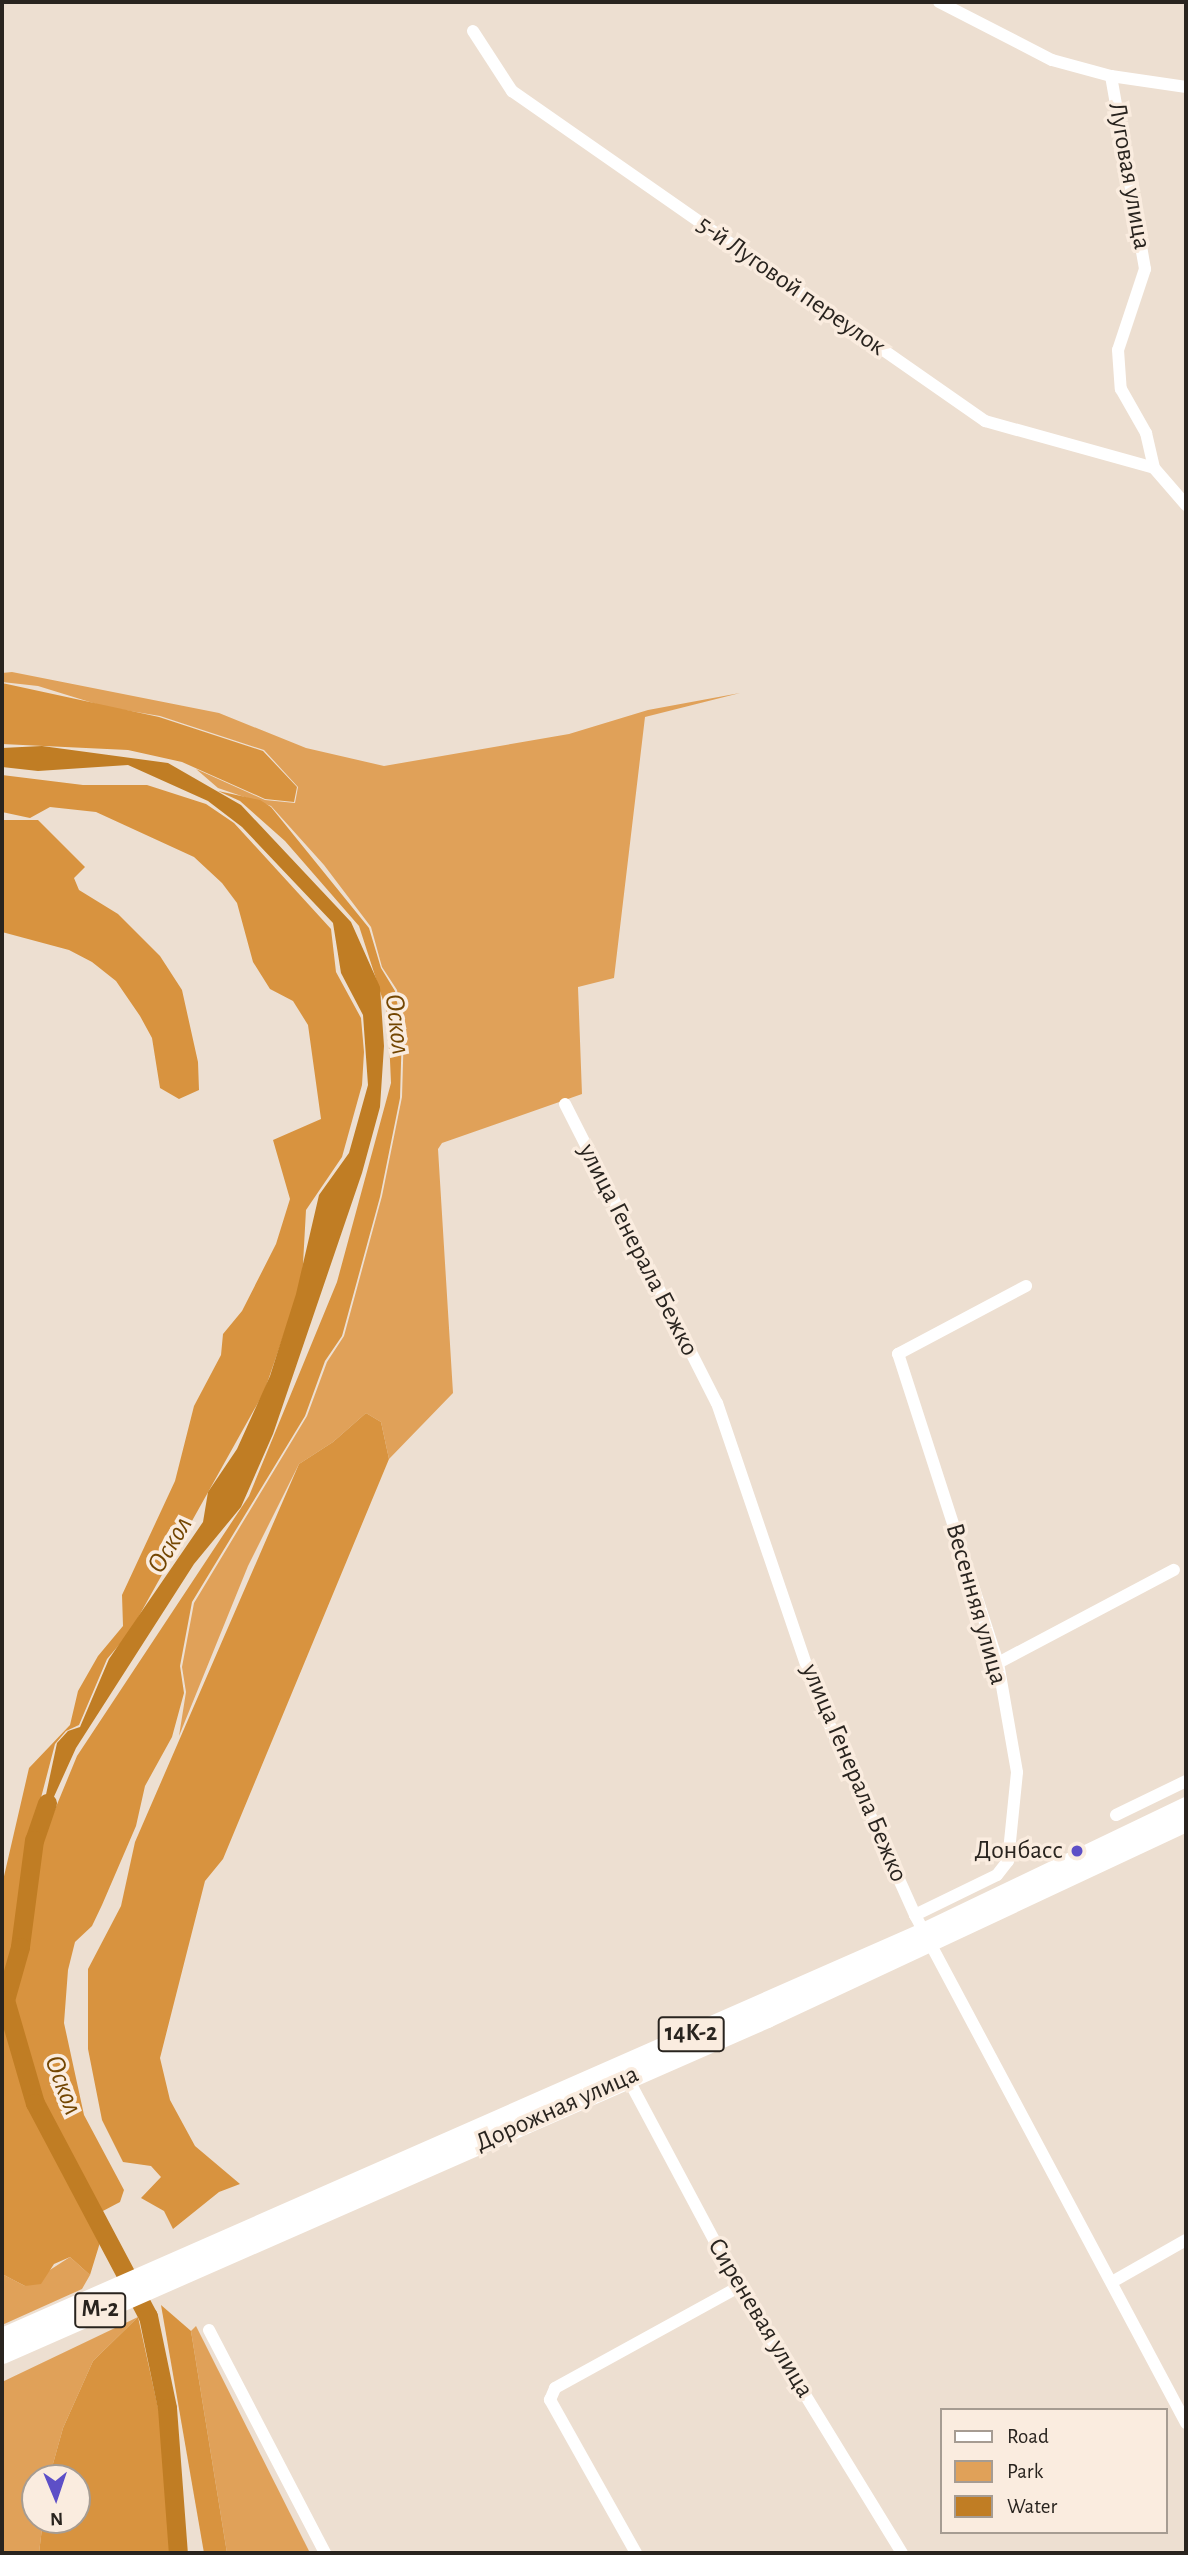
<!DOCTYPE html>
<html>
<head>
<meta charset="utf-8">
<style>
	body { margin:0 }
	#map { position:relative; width:1188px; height:2555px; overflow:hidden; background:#eddfd1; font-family:"Alegreya Sans",sans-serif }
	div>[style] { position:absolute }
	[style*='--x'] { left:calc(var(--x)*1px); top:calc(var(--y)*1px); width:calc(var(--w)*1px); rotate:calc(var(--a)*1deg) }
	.green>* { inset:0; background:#e0a159 }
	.forest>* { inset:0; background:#d8933f }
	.water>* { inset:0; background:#c07d24 }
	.river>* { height:19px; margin:-9.5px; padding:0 9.5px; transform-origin:9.5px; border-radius:9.5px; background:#c07d24 }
	.street>* { height:12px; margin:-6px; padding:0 6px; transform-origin:6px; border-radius:6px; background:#fff }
	.primary>* { height:19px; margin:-9.5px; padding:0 9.5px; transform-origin:9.5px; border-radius:9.5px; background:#fff }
	.dots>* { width:19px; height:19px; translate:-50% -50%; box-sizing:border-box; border:4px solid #faecdf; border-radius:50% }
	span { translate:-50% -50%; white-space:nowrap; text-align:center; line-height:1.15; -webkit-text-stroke:7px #faecdf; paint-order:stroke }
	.shield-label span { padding:2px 5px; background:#faecdf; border:2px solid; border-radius:5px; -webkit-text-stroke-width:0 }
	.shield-label { font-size:24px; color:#29241f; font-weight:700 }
	.street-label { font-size:26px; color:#29241f }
	.poi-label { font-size:26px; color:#29241f }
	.right { translate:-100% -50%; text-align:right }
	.water-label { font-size:28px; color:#734602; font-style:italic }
	.frame { position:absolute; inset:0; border:4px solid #29241f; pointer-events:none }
	.legend { position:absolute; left:940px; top:2408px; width:228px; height:126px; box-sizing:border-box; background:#faecdf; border:2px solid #a69c92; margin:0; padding:9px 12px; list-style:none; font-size:21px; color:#29241f }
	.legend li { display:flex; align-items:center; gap:14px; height:35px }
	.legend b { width:35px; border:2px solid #a69c92 }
	.north { position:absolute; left:21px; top:2464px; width:70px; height:70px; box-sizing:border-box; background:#faecdf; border:2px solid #a69c92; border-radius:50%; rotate:178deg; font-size:19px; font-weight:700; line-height:28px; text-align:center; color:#29241f }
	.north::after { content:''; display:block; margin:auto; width:24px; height:32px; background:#5d4fc7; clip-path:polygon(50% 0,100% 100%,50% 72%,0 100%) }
</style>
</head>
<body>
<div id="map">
	<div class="green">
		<div style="clip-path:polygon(12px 672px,219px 713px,306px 748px,384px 766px,569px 734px,648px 710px,740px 693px,645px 717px,614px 978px,578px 987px,582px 1094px,442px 1143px,438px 1149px,453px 1393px,389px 1459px,381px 1422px,366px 1413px,333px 1442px,299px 1464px,248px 1566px,179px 1736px,186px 1692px,182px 1667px,194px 1603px,307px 1416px,327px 1362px,344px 1336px,382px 1196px,402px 1097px,404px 1028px,397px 990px,382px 967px,371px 927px,324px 865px,271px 806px,218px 788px,196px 769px,265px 800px,295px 803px,298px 787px,264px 750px,160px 716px,106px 707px,38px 686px,2px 682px,2px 673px)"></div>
		<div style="clip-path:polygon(70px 2257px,90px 2275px,82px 2289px,2px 2325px,2px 2274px,25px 2286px)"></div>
		<div style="clip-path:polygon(138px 2317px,93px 2361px,63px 2428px,49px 2478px,35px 2478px,35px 2520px,43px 2520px,39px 2553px,2px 2553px,2px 2382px)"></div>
		<div style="clip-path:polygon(196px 2326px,310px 2553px,227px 2553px,191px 2331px)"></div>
	</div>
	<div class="forest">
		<div style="clip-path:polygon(2px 683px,159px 717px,263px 751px,297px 787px,294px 802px,265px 799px,182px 762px,128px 750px,2px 744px)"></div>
		<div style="clip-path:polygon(2px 775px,83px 785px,147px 785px,206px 804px,234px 823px,331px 929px,336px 972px,361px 1018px,364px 1052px,362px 1085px,342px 1157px,306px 1210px,302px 1282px,264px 1392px,130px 1632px,107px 1659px,79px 1725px,66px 1731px,55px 1744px,30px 1840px,15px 1946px,2px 2000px,2px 1885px,29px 1768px,70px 1725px,78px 1691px,98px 1656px,123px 1626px,122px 1595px,175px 1481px,194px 1406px,221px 1355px,223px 1334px,242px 1311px,276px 1244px,290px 1199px,273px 1140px,321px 1119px,308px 1025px,293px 1001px,270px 989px,253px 962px,237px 903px,222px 883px,194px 857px,96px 812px,50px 807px,30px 818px,2px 812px)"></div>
		<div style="clip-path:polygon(218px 791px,260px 800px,271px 807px,369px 928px,381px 968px,395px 991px,402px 1029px,400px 1098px,380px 1197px,342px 1336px,325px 1361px,305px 1416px,192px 1602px,180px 1666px,184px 1693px,172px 1737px,145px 1786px,136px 1826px,102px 1905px,92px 1926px,75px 1942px,68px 1970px,64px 2023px,84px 2115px,124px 2190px,120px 2202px,101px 2212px,39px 2094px,12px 1999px,25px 1951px,37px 1853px,77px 1756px,249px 1496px,337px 1282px,391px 1083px,388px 1016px,359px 926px,285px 841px,240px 801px)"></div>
		<div style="clip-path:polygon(2px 820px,38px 820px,85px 867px,74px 878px,79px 890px,118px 914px,160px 956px,182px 990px,198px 1062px,199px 1090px,179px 1099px,160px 1088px,152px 1038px,140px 1016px,116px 981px,92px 962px,69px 950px,2px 932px)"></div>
		<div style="clip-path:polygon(366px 1413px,381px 1422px,389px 1459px,223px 1859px,205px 1881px,160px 2058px,170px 2100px,195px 2146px,240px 2184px,219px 2192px,173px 2229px,164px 2211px,141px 2198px,161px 2177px,151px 2166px,123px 2162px,102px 2120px,88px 2049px,88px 1969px,121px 1906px,135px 1842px,299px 1464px,333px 1442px)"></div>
		<div style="clip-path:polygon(2px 2001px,31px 2104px,102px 2236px,90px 2275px,70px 2257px,54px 2264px,41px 2284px,25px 2286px,2px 2274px)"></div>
		<div style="clip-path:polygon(161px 2305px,191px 2331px,227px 2553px,204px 2553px)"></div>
		<div style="clip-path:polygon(138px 2317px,162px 2426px,170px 2553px,39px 2553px,43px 2520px,77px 2520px,77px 2478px,49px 2478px,63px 2428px,93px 2361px)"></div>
	</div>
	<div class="water">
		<div style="clip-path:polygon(42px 746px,168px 763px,241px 805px,351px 922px,380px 987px,384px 1046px,380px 1107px,362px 1173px,273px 1434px,241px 1507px,194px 1564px,76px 1748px,38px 1832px,57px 1743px,68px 1731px,80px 1727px,109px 1659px,203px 1522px,208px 1492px,237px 1449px,270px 1376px,296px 1294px,319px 1195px,349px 1153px,368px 1085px,363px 1015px,341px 973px,333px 923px,242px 827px,208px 801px,128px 765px,38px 771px,2px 767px,2px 748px)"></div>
	</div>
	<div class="river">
		<div style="--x:47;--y:1803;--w:39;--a:109"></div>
		<div style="--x:34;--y:1840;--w:108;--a:97.5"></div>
		<div style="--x:20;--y:1947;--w:55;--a:105.8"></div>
		<div style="--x:5;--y:2000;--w:107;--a:73.8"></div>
		<div style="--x:35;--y:2103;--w:241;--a:62.1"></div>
		<div style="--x:148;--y:2316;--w:94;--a:78.3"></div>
		<div style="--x:167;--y:2408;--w:145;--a:85.7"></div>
	</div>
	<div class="street">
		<div style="--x:939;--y:2;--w:127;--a:27.2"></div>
		<div style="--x:1052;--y:60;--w:61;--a:15.2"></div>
		<div style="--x:1111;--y:76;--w:76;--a:8.3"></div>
		<div style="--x:473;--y:31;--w:72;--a:57"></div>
		<div style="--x:512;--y:91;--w:577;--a:34.9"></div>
		<div style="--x:985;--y:421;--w:175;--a:15.5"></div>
		<div style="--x:1111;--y:76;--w:196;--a:80"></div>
		<div style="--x:1145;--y:269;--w:85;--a:108.4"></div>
		<div style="--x:1118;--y:350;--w:39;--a:86"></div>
		<div style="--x:1121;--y:389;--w:51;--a:60.4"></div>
		<div style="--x:1146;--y:433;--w:36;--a:77"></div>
		<div style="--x:1154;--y:468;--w:49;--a:49.1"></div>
		<div style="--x:565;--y:1104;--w:335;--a:63.1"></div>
		<div style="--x:717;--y:1403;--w:313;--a:71.2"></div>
		<div style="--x:818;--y:1699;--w:237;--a:65.8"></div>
		<div style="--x:915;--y:1915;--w:576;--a:61.92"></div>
		<div style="--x:998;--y:1663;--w:199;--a:-27.9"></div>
		<div style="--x:1116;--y:1815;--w:78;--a:-25.9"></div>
		<div style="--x:915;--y:1915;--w:91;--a:-26"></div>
		<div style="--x:997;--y:1875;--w:18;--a:-52"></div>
		<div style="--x:1008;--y:1861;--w:89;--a:-84.2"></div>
		<div style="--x:1017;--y:1772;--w:111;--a:-99.9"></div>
		<div style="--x:998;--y:1663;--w:325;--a:-107.9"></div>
		<div style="--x:898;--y:1354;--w:145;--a:-28"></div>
		<div style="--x:626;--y:2075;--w:240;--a:61.9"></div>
		<div style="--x:739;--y:2287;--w:312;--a:58.5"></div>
		<div style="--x:1112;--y:2282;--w:85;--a:-29.6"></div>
		<div style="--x:209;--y:2330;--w:251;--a:62.5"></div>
		<div style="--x:636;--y:2553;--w:176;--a:-119.3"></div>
		<div style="--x:550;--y:2400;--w:13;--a:-67"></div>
		<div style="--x:555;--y:2388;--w:210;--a:-28.8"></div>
	</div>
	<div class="primary">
		<div style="--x:2;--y:2337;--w:1006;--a:-23.74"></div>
		<div style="--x:923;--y:1932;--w:292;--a:-25.6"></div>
		<div style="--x:2;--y:2354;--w:836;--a:-23.71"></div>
		<div style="--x:767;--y:2018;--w:463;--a:-25.1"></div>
	</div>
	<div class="dots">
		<div style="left:1077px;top:1851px;background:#5d4fc7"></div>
	</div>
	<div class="shield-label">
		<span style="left:691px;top:2034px">14К-2</span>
		<span style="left:100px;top:2310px">М-2</span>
	</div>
	<div class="street-label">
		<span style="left:1129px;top:176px;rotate:80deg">Луговая улица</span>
		<span style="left:791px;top:286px;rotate:35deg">5-й Луговой переулок</span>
		<span style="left:638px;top:1250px;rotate:63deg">улица Генерала Бежко</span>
		<span style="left:976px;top:1604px;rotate:74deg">Весенняя улица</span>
		<span style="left:854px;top:1773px;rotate:67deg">улица Генерала Бежко</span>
		<span style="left:557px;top:2109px;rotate:-24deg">Дорожная улица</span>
		<span style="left:760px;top:2318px;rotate:59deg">Сиреневая улица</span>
	</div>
	<div class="poi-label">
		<span class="right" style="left:1063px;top:1851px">Донбасс</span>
	</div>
	<div class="water-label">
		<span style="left:397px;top:1024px;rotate:83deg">Оскол</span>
		<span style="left:170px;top:1545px;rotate:-59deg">Оскол</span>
		<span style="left:63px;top:2085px;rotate:69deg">Оскол</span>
	</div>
	<div class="frame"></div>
	<ul class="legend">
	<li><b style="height:9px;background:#fff"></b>Road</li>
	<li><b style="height:19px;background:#e0a159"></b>Park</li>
	<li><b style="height:19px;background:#c07d24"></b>Water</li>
	</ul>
	<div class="north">N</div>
</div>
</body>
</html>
